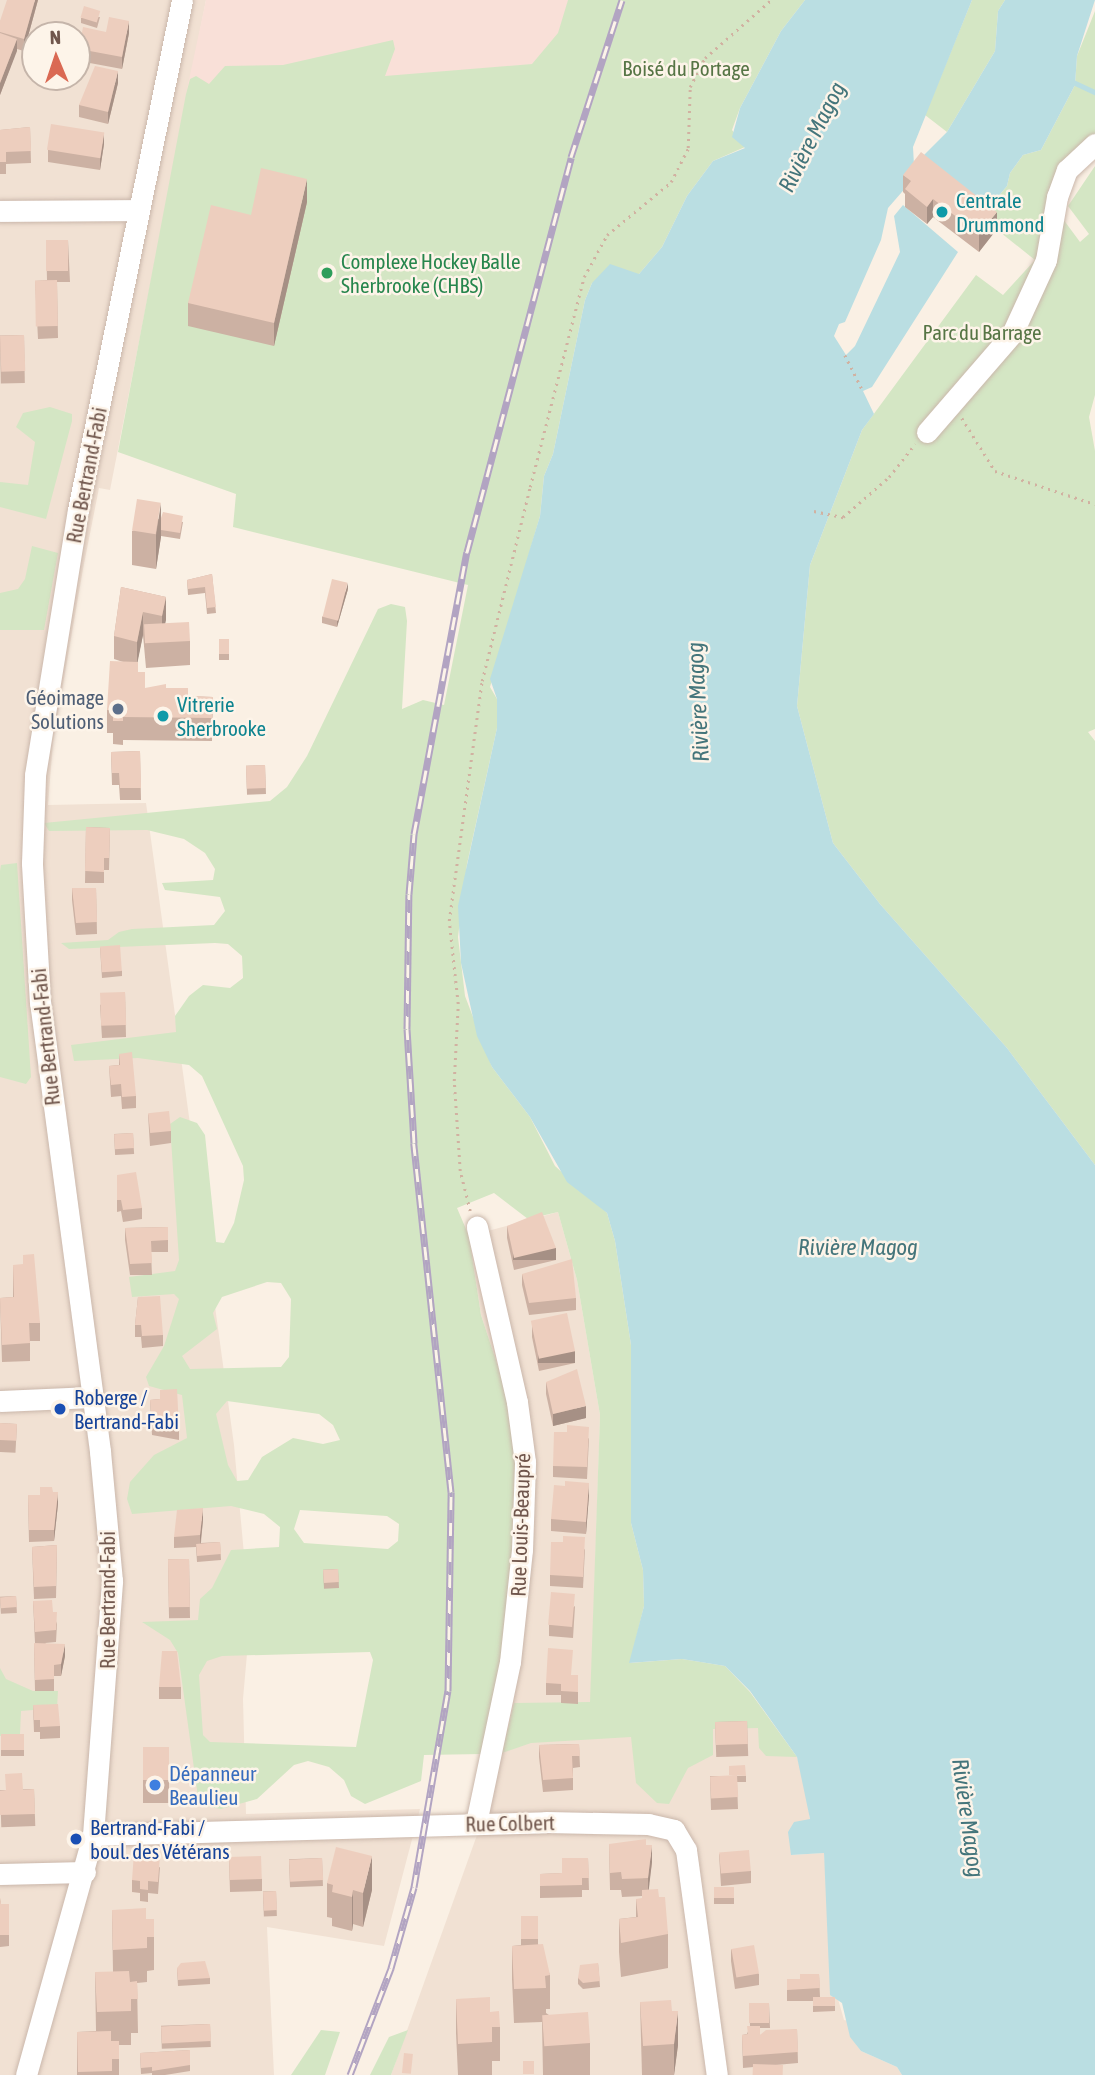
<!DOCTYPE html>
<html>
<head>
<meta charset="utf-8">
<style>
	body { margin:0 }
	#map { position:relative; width:1095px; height:2075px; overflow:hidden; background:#faf0e4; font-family:"Asap Condensed",sans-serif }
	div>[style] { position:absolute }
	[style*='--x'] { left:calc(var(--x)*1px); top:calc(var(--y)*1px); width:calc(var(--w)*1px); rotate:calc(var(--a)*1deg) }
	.residential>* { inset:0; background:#f1e1d3 }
	.commercial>* { inset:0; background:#f9e0d8 }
	.green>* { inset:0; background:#d4e6c4 }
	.water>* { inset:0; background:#badee2 }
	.stream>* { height:4.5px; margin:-2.25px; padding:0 2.25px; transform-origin:2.25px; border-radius:2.25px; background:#badee2 }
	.path>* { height:2.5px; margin-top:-1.25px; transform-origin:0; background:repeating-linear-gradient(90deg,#d1b1a1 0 2px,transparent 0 7px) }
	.roads { filter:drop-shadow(0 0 2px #cab7ab) drop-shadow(0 0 2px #cab7ab) }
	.minor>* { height:21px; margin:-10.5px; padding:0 10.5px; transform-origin:10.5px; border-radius:10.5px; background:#fff }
	.rail>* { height:7px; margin-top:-3.5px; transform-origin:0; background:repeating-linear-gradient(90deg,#fdf4e9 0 13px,#b2a4c2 0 26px); box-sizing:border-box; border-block:2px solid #b2a4c2 }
	.wall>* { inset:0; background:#ccb1a3; transform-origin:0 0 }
	.shaded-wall>* { inset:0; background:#a69085; transform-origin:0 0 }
	.building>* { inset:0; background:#edcebe; transform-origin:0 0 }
	.dots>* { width:19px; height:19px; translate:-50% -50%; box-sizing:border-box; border:4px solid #fdf4e9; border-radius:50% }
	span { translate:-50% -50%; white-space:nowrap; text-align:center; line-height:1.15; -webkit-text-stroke:5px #fdf4e9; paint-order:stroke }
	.park-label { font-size:21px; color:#567545 }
	.culture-label { font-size:21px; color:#0d838f }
	.left { translate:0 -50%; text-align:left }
	.leisure-label { font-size:21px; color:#27864d }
	.street-label { font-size:21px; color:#70564c }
	.service-label { font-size:21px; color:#4e5e75 }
	.right { translate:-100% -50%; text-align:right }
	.transit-label { font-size:21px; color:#164399 }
	.shop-label { font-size:21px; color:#366cbe }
	.water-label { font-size:23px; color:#44757b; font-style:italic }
	.north { position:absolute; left:21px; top:21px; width:70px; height:70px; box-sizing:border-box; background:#fdf4e9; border:2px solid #c5b5aa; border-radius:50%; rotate:358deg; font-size:19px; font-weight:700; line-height:28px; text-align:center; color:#70564c }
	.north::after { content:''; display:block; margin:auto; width:24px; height:32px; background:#da6953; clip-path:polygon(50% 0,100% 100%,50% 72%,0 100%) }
</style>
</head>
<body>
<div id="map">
	<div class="residential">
		<div style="clip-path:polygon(evenodd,0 0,206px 0,110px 490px,99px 488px,83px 569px,53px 742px,48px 805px,146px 803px,234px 1445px,250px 1620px,243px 1699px,246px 1814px,420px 1809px,384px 1946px,267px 1927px,274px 2075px,0 2075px,0 0,35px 35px,77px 35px,77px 77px,35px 77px,35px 35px)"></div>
		<div style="clip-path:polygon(558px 1212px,577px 1280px,600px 1415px,590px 1727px,765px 1719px,797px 1757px,805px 1784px,810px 1820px,791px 1855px,824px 1853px,838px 1999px,844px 2020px,849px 2021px,850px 2036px,861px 2051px,897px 2067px,902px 2075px,391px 2075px,477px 1835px,463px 1834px,490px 1721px,509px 1400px,481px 1315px,469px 1236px)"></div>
	</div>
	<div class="commercial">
		<div style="clip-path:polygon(206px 0,580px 0,560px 62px,186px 94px)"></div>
	</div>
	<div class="green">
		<div style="clip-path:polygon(evenodd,568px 0,805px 0,781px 31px,740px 108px,732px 130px,745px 147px,713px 161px,687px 196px,662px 247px,639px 274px,592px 283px,585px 300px,553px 454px,544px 476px,540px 516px,490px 687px,497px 699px,497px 728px,467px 864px,458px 937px,465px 996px,492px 1067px,530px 1117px,555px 1166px,607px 1213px,615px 1241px,631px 1345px,631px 1523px,643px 1570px,644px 1606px,630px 1663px,682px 1659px,725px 1666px,750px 1692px,797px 1757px,766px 1756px,759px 1748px,758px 1728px,713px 1729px,713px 1755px,688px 1768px,669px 1804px,657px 1803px,636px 1783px,631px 1737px,531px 1743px,502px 1753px,514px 1703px,590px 1702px,600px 1415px,577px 1280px,558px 1212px,528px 1219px,494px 1193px,457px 1208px,469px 1236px,481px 1315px,509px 1400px,517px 1445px,509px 1617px,482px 1754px,424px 1755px,421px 1781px,365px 1804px,351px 1796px,344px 1780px,329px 1767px,308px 1761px,294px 1765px,257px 1799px,221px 1809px,204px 1806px,198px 1797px,178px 1653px,170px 1640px,142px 1622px,198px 1620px,200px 1599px,212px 1588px,231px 1550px,279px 1547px,280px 1527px,264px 1514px,231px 1506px,132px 1514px,127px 1499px,130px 1482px,154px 1455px,187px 1438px,182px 1395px,149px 1386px,146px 1377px,164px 1346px,179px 1299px,174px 1294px,132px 1297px,129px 1277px,175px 1271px,179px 1260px,170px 1124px,180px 1117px,197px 1123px,205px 1135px,216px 1242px,224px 1243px,234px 1223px,244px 1180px,243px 1166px,202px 1076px,189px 1065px,138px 1058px,74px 1061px,71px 1045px,176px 1032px,175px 1016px,189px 996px,203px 985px,230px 988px,243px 978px,242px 956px,228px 944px,215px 943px,69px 949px,61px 943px,108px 940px,119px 932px,132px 929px,214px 925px,225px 911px,220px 897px,165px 890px,162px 883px,213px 880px,215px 869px,205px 853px,184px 839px,147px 830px,49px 831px,44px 823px,270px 801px,287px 787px,307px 756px,378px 609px,391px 604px,405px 607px,407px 621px,402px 709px,423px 700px,444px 705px,468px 585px,233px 527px,236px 494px,118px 452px,186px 94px,190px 79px,196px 76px,209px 84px,225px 66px,283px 65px,393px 40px,395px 49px,385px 76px,532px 64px,558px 33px,568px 0,267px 1282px,281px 1283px,291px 1299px,289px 1357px,281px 1367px,190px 1369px,182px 1356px,217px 1329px,213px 1313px,222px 1297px,267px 1282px,568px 0,227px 1401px,319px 1414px,333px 1425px,340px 1440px,323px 1444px,293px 1438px,262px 1457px,248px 1480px,237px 1481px,228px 1465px,216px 1414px,227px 1401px,568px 0,300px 1510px,387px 1516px,399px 1524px,398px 1541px,388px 1549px,304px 1543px,294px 1529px,300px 1510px,568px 0,370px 1652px,373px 1660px,356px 1747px,210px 1742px,203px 1735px,199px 1675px,207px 1661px,222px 1656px,370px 1652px)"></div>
		<div style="clip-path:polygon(972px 0,1005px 0,998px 11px,995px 51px,947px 132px,925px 115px)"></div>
		<div style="clip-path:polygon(1095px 11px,1095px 155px,1070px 182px,1063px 219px,1080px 242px,1089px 234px,1068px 206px,1095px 166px,1095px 395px,1089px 417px,1095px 451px,1095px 729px,1088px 732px,1095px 741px,1095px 1165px,1007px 1048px,880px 904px,833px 843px,797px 706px,810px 565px,862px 430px,976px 275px,1003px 295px,1035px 260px,981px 217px,1007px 186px,1010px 173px,1023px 155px,1041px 150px,1075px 85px,1077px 56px)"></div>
		<div style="clip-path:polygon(50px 407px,72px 414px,72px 421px,46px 519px,0 507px,0 482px,28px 485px,35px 442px,16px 427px,23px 413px)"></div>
		<div style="clip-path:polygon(32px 546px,58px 553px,44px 630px,0 630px,0 593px,18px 589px,25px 579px)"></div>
		<div style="clip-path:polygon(17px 863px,31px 1077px,26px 1084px,0 1077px,0 871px,1px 865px)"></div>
		<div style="clip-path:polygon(0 1668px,6px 1679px,33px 1691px,58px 1691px,57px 1708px,21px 1711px,20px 1734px,0 1736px)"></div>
		<div style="clip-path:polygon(321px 2030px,340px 2032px,325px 2075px,291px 2075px)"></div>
		<div style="clip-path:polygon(408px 2030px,391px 2075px,370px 2075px,389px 2037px)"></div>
	</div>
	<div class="water">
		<div style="clip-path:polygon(805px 0,972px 0,913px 147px,914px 165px,947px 132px,995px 51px,998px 11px,1005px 0,1095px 0,1077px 56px,1075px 85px,1041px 150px,1023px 155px,1010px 173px,1007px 186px,981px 217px,921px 170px,888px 208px,881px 240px,845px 322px,839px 324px,834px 336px,846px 355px,855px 346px,900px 252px,894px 216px,903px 205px,958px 252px,872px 387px,863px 391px,874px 414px,862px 430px,810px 565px,797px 706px,833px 843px,880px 904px,1007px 1048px,1095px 1165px,1095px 2075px,902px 2075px,897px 2067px,861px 2051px,850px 2037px,842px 2003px,830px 1995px,824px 1853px,791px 1855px,788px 1832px,794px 1822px,810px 1819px,797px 1757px,750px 1691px,725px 1666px,682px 1659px,629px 1663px,644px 1606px,643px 1570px,631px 1523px,631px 1345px,615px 1241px,607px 1213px,567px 1182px,530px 1117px,492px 1067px,477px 1036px,461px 963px,458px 906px,497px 728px,497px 699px,490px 679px,540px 516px,544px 476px,553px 454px,585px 300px,592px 283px,610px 264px,639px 274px,662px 247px,687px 196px,713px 161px,745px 148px,732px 137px,740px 108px,781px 31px)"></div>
	</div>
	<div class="stream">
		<div style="--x:1071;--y:81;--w:26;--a:25"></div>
	</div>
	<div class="path">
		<div style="--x:845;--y:355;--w:40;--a:63.4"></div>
		<div style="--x:962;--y:418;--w:62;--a:58.1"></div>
		<div style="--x:995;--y:471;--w:105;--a:18.3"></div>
		<div style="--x:814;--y:511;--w:30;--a:12"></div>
		<div style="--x:843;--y:517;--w:61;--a:-41"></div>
		<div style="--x:889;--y:477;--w:42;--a:-51.8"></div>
		<div style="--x:470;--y:1211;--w:41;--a:-104"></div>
		<div style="--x:460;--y:1171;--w:90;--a:-93.8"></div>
		<div style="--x:454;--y:1081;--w:77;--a:-87"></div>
		<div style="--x:458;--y:1004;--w:83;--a:-96.2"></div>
		<div style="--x:449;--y:921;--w:242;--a:-82.2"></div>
		<div style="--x:482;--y:681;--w:200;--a:-76.1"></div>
		<div style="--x:530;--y:487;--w:217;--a:-75.6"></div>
		<div style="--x:584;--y:277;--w:48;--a:-61.3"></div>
		<div style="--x:607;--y:235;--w:83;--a:-39.6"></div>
		<div style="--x:671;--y:182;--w:38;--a:-63"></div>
		<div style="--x:688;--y:148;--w:61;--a:-88.1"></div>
		<div style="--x:690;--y:87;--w:33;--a:-63"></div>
		<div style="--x:705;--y:58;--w:88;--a:-41.3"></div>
	</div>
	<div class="roads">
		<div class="minor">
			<div style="--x:0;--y:211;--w:139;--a:-0.4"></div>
			<div style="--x:927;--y:432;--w:130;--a:-49.1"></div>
			<div style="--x:1012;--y:334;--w:81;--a:-65.3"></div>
			<div style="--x:1046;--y:260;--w:64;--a:-80.1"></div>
			<div style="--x:1057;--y:197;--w:29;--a:-70"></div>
			<div style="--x:1067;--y:170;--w:38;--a:-43"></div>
			<div style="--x:0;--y:1401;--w:92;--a:-2.5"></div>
			<div style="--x:476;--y:1823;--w:165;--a:-78.1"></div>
			<div style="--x:510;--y:1662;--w:113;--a:-83.9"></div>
			<div style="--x:522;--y:1550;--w:88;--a:-88"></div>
			<div style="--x:525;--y:1462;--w:61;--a:-97.6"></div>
			<div style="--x:517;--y:1402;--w:180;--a:-102.9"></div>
			<div style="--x:93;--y:1835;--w:453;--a:-1.6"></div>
			<div style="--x:546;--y:1822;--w:102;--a:1.1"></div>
			<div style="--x:648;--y:1824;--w:27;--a:13"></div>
			<div style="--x:674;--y:1830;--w:23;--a:59"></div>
			<div style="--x:686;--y:1850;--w:227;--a:82.2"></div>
			<div style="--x:0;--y:1874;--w:85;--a:-1.3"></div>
			<div style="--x:26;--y:2075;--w:249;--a:-74.4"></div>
			<div style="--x:93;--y:1835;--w:255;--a:-85.7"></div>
			<div style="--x:112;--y:1581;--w:131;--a:-95.3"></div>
			<div style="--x:100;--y:1451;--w:452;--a:-97.6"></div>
			<div style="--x:40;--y:1003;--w:140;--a:-93.3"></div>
			<div style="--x:32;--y:863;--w:88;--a:-88"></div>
			<div style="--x:35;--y:775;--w:268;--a:-80.8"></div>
			<div style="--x:78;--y:510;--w:520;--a:-78.47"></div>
		</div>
	</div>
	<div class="rail">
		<div style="--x:350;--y:2075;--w:115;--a:-69"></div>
		<div style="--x:391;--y:1968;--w:84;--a:-74.1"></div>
		<div style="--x:414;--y:1887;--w:199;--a:-80.2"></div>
		<div style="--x:448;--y:1691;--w:199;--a:-89.1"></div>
		<div style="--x:451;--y:1492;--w:351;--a:-96.1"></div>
		<div style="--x:414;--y:1143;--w:114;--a:-93.5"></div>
		<div style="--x:407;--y:1029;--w:135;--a:-89.2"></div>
		<div style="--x:409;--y:894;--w:60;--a:-85.2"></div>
		<div style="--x:414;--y:834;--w:287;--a:-79.4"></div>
		<div style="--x:467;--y:552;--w:408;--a:-75.2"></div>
		<div style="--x:571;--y:157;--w:165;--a:-72"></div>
	</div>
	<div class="wall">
		<div style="clip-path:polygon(38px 0,24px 51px,17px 49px,0 95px,0 21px)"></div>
		<div style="clip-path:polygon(100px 17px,97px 28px,81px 23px,81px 18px)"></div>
		<div style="clip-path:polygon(129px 33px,122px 69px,79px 61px,79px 49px)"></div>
		<div style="clip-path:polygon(118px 83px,108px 124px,79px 117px,79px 105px)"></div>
		<div style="clip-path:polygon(30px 127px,31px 163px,6px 164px,6px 174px,0 174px,0 130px)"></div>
		<div style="clip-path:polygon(104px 144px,100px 170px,48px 162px,48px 150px)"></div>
		<div style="clip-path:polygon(903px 175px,997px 229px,979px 252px,933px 217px,927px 224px,905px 207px,905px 194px,903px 192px)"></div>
		<div style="clip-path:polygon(307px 202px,274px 346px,188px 326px,188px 303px,251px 215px)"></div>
		<div style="clip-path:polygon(46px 240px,68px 240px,70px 282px,57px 282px,58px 338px,38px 339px,35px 281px,47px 280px)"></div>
		<div style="left:24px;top:335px;width:48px;height:24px;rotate:89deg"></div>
		<div style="clip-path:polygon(161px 518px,183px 522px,180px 539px,161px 536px,156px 569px,132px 565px,132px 531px)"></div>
		<div style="clip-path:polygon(212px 574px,216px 613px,207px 614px,205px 593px,188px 595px,187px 580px)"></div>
		<div style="clip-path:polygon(121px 587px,166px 597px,165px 624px,190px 641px,190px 665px,146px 668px,143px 635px,137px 662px,138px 672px,145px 688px,166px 688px,188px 696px,213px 697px,212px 741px,123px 740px,123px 745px,113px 744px,113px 733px,107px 733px,107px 710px,123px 662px,114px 659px,114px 636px)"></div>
		<div style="clip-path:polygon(348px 589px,337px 627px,322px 623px,322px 617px)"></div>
		<div style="left:219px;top:639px;width:10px;height:21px"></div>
		<div style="clip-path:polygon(140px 751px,141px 800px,120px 800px,119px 785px,112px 785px,111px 752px)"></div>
		<div style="left:265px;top:765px;width:29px;height:19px;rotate:88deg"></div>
		<div style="clip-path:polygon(86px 827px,110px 828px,109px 870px,104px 870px,104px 883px,85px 883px)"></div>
		<div style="clip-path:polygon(72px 888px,96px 888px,97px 934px,76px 935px,72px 900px)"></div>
		<div style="clip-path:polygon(100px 947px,122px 971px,122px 976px,102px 978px)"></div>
		<div style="clip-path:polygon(125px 992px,126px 1037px,102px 1038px,100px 1005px)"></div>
		<div style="clip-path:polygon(119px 1054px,136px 1096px,136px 1108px,122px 1109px,121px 1096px,111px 1097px,109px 1066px,119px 1065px)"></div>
		<div style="clip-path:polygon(148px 1114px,171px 1131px,171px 1143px,150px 1146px)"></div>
		<div style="left:133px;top:1133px;width:21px;height:19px;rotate:87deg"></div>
		<div style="clip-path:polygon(117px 1175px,142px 1208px,142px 1219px,123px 1222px,121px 1211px,117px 1212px)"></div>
		<div style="clip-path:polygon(507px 1226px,556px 1260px,514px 1270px,507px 1238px)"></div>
		<div style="clip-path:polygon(168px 1227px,168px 1252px,151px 1252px,152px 1275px,130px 1275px,125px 1240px,125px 1228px)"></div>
		<div style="clip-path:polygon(13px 1265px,40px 1323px,40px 1341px,30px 1341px,30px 1361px,2px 1362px,0 1298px,13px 1297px)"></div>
		<div style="clip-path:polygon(522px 1274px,576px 1298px,576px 1310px,529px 1315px,522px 1285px)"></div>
		<div style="clip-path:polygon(138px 1297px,163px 1335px,163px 1346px,142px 1348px,141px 1337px,135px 1337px,135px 1325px)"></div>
		<div style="clip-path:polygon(532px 1325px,575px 1363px,539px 1371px,532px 1337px)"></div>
		<div style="clip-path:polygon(546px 1382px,586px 1418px,553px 1426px,546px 1394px)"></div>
		<div style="clip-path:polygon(160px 1390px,179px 1428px,179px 1440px,152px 1435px,150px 1400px,160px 1399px)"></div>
		<div style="left:0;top:1423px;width:17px;height:29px;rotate:3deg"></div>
		<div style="clip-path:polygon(589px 1438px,587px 1479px,553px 1477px,553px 1466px)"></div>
		<div style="clip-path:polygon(53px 1492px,58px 1504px,54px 1541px,29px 1542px,28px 1495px,40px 1495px)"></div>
		<div style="clip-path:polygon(589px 1495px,586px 1534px,551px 1531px,551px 1519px)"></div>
		<div style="clip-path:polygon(203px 1520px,201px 1543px,220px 1542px,221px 1560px,197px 1562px,196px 1547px,174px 1548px,174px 1537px)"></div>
		<div style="clip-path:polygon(57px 1545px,56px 1598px,34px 1599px,32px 1547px)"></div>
		<div style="clip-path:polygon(585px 1549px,583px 1588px,550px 1586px,550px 1575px)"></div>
		<div style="left:189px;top:1559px;width:59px;height:21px;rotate:89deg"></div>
		<div style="left:338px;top:1569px;width:19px;height:15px;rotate:87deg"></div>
		<div style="left:16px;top:1596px;width:17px;height:16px;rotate:87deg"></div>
		<div style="clip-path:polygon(33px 1601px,53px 1612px,57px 1624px,56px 1642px,45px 1643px,65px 1656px,61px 1676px,54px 1676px,54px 1691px,35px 1691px,34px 1643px,35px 1643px)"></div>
		<div style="clip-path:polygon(575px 1606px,573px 1638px,549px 1636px,549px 1625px)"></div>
		<div style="clip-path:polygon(572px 1675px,578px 1675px,578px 1704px,561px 1703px,561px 1695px,546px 1695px,546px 1683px)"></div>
		<div style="left:159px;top:1687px;width:22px;height:12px"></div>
		<div style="clip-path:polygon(33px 1705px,60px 1726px,60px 1738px,40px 1739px,40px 1732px,34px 1732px)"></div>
		<div style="left:747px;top:1721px;width:35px;height:32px;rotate:88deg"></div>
		<div style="left:1px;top:1734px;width:23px;height:22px"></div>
		<div style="clip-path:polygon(579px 1744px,580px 1767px,573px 1768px,573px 1790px,543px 1792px,539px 1757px,539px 1745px)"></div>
		<div style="left:143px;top:1747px;width:26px;height:56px"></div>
		<div style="clip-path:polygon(710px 1776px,746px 1776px,746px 1782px,737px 1782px,738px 1809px,711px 1810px)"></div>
		<div style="left:34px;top:1789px;width:37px;height:34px;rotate:88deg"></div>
		<div style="clip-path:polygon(609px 1844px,646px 1845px,652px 1862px,648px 1890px,659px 1897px,668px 1934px,668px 1968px,621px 1977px,619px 1952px,619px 1919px,636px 1917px,636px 1899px,642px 1899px,642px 1896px,622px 1897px,621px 1890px,610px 1890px)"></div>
		<div style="clip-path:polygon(719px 1854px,751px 1871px,751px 1883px,721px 1886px)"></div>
		<div style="clip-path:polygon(229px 1858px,262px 1879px,262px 1891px,230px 1892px)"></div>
		<div style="left:322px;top:1858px;width:28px;height:33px;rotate:88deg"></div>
		<div style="clip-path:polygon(588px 1858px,589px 1890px,582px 1890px,582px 1897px,540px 1898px,540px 1874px,562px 1873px)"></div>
		<div style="clip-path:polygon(160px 1867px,158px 1894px,148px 1893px,148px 1902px,140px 1901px,140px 1893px,132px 1892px,132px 1880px)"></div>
		<div style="clip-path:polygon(327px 1883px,372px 1890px,363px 1927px,353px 1924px,352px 1931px,332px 1926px,332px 1918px,327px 1917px)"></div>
		<div style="left:714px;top:1887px;width:20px;height:17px"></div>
		<div style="left:276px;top:1891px;width:25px;height:13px;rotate:88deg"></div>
		<div style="clip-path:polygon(0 1898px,1px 1904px,9px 1904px,9px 1946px,0 1947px)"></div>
		<div style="clip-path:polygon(112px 1910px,146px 1919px,154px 1937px,154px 1970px,147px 1971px,147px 1982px,137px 1983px,138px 2033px,131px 2033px,131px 2045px,119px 2045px,119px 2075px,77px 2075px,77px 2032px,96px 2031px,95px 1972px,113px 1972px)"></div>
		<div style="clip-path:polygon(521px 1916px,538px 1916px,538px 1944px,550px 1975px,550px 2009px,546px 2009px,546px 2013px,590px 2043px,590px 2075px,543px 2075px,542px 2022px,514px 2023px,512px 1979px,512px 1946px,521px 1945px)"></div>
		<div style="clip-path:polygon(731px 1949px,759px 1974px,759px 1985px,735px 1989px,731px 1961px)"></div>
		<div style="clip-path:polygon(598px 1963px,600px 1987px,583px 1989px,578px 1984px,578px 1978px)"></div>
		<div style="clip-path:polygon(177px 1968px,210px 1978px,210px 1984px,178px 1986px)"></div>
		<div style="clip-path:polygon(819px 1974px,820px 1997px,835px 1997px,835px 2011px,813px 2012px,813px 2001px,787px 2001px,787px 1979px,800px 1979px)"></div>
		<div style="clip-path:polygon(456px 1999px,490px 2012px,500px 2027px,500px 2061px,492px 2061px,492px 2075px,458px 2075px,456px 2033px)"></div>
		<div style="clip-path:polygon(640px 2002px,672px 2011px,678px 2045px,674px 2075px,642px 2075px)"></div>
		<div style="clip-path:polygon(749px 2003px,769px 2003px,770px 2028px,760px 2028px,760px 2035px,797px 2029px,798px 2063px,743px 2068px,742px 2035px,747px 2034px,750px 2026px)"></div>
		<div style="left:210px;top:2024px;width:23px;height:49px;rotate:88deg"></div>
		<div style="clip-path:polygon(190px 2050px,190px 2071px,165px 2075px,152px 2075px,152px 2073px,141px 2074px,140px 2053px)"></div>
	</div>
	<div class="shaded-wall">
		<div style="clip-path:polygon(35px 0,38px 0,24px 51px,24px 39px)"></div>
		<div style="clip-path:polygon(129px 21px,129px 33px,122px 69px,122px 57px)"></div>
		<div style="clip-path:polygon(17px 39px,17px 51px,0 95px,0 83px)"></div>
		<div style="clip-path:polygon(118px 71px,118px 83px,108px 124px,108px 112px)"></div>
		<div style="clip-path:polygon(104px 132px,104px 144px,100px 170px,100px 158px)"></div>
		<div style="clip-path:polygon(307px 179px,307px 202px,274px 346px,274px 323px)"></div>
		<div style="clip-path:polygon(933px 199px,933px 217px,927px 224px,927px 207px)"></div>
		<div style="clip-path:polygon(997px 212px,997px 229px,979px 252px,979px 234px)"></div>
		<div style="clip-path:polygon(161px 503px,161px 537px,156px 569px,156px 535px)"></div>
		<div style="clip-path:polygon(348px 583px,348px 589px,337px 627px,337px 621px)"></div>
		<div style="clip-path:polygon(166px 597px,166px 620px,162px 639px,162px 616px)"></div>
		<div style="clip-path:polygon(143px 612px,143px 635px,137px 665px,137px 642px)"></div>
		<div style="left:556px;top:1248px;width:12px;height:43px;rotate:90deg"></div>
		<div style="left:575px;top:1351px;width:12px;height:37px;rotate:90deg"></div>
		<div style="clip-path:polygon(586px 1406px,586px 1418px,553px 1426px,553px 1414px)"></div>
		<div style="clip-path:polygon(589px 1483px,589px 1495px,586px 1534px,586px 1522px)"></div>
		<div style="clip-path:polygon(58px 1492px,58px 1504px,54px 1541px,54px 1530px)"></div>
		<div style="clip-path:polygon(203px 1508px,203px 1520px,200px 1547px,200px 1535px)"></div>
		<div style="clip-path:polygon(65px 1644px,65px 1656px,61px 1676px,61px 1664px)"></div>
		<div style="clip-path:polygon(652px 1845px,652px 1862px,648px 1896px,648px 1878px)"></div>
		<div style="clip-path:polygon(372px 1856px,372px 1890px,363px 1927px,363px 1893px)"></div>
		<div style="clip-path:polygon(353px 1890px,353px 1924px,352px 1931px,352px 1897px)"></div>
		<div style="clip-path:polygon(678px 2011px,678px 2045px,674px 2075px,674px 2044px)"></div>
	</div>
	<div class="building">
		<div style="clip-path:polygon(7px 0,35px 0,24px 39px,0 32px,0 21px)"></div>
		<div style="left:84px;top:6px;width:17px;height:12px;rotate:17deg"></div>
		<div style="clip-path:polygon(109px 17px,129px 21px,122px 57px,79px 49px,83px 27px,106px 32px)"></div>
		<div style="clip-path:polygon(0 33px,17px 39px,0 83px)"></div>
		<div style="clip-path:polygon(95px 66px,118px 71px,108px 112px,79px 105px)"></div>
		<div style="left:51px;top:124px;width:54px;height:26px;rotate:9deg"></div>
		<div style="clip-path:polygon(30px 127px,31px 151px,6px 152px,6px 162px,0 162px,0 130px)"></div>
		<div style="clip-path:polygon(921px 152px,997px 212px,979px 234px,933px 199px,927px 207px,905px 189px,911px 181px,903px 175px)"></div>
		<div style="clip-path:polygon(261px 168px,307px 179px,274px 323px,188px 303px,211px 205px,251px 215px)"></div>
		<div style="left:46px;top:240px;width:22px;height:31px"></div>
		<div style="left:57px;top:280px;width:46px;height:22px;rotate:89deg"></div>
		<div style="left:24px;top:335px;width:36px;height:24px;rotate:88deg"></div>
		<div style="left:137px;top:499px;width:24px;height:32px;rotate:9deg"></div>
		<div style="clip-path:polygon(163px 512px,183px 516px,180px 533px,161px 530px,161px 518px)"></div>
		<div style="clip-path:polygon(212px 574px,216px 607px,207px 608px,205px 587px,188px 589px,187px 580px)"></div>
		<div style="left:332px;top:579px;width:16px;height:39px;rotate:14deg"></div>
		<div style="clip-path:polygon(121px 587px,166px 597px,162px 616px,143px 612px,137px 642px,114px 636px)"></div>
		<div style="left:189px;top:622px;width:19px;height:45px;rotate:87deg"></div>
		<div style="left:219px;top:639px;width:10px;height:15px"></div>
		<div style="clip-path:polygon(110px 661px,138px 662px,138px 672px,145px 672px,145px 688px,166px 684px,166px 688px,188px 688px,188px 696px,213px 697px,212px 718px,123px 717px,123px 721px,113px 721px,113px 710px,107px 710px)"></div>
		<div style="clip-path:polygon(140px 751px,141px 788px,120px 788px,119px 773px,112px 773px,111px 752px)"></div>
		<div style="left:265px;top:765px;width:23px;height:19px;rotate:88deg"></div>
		<div style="clip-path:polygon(86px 827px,110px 828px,109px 858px,104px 858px,104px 872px,85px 871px)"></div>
		<div style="clip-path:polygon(72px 888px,96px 888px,97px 922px,76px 923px)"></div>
		<div style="left:120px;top:945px;width:26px;height:20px;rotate:86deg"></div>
		<div style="left:125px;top:992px;width:33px;height:25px;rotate:88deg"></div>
		<div style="clip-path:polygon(132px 1052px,136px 1096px,122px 1097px,121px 1084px,111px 1085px,109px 1066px,120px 1065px,119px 1054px)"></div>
		<div style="left:169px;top:1111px;width:20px;height:21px;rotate:84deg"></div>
		<div style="left:133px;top:1133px;width:15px;height:19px;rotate:86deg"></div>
		<div style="clip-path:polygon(136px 1172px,142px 1208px,123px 1210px,121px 1200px,117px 1200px,117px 1175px)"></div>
		<div style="clip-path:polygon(542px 1212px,556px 1248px,514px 1258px,507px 1226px)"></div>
		<div style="clip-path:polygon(168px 1227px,168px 1240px,151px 1241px,152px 1263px,130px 1264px,125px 1228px)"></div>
		<div style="clip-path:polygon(34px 1254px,40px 1323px,29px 1323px,30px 1343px,2px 1345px,0 1298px,14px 1297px,13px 1265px,23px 1264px,23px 1255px)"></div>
		<div style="clip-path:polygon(572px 1259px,576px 1298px,529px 1303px,522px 1274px)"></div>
		<div style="clip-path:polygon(160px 1296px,163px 1335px,142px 1336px,141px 1325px,135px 1325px,138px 1297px)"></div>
		<div style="left:567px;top:1313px;width:39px;height:37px;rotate:78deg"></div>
		<div style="clip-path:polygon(577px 1369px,586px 1406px,553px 1414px,546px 1382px)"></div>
		<div style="clip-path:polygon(177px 1389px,179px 1428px,152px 1423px,150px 1400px,160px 1399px,160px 1390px)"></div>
		<div style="left:0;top:1423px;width:17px;height:17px;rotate:3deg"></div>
		<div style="clip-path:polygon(567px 1425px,589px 1427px,587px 1467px,553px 1466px,554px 1432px,567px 1432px)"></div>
		<div style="clip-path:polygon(565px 1481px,589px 1483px,586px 1522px,551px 1519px,554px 1485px,565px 1486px)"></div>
		<div style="clip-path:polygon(40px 1487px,52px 1487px,53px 1492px,58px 1492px,54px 1530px,29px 1530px,28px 1495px,40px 1495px)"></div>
		<div style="clip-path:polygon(203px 1508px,200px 1535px,174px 1537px,177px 1510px)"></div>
		<div style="clip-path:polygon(563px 1536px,585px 1537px,583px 1577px,550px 1575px,551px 1542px,563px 1542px)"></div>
		<div style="left:220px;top:1542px;width:12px;height:24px;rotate:85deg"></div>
		<div style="clip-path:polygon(57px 1545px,56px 1586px,34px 1587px,32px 1547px)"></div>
		<div style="left:189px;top:1559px;width:48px;height:21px;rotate:89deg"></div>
		<div style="left:338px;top:1569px;width:13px;height:15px;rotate:86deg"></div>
		<div style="left:551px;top:1592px;width:24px;height:33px;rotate:5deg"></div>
		<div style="left:16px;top:1596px;width:11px;height:16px;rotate:85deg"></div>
		<div style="clip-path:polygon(52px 1600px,53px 1612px,57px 1612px,56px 1630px,35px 1632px,33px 1601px)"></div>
		<div style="clip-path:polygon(34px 1643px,65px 1644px,61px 1664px,54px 1665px,54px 1679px,35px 1680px)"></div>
		<div style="clip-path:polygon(548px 1648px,573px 1650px,571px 1675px,578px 1675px,578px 1692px,561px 1691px,561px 1684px,546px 1683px)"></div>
		<div style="clip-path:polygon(162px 1651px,177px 1651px,181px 1687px,159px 1687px)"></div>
		<div style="clip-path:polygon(58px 1704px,60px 1726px,40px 1727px,40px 1720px,34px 1720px,33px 1705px)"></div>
		<div style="left:747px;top:1721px;width:23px;height:32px;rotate:88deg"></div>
		<div style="left:1px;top:1734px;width:23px;height:16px"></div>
		<div style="clip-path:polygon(579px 1744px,580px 1756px,572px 1756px,573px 1778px,543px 1780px,539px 1745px)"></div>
		<div style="left:143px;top:1747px;width:26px;height:33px"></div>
		<div style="clip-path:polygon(745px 1765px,746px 1776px,729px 1775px,729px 1766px)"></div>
		<div style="clip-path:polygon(22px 1773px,23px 1790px,34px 1789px,35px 1814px,0 1815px,0 1791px,6px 1790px,5px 1774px)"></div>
		<div style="left:737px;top:1775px;width:22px;height:27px;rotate:87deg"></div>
		<div style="clip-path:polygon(646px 1839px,646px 1845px,652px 1845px,648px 1878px,622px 1879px,621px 1872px,610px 1873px,609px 1844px)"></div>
		<div style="clip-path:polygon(336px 1847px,372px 1856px,363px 1893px,353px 1890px,352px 1897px,332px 1892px,333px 1885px,327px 1883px)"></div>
		<div style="left:749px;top:1850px;width:21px;height:30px;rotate:85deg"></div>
		<div style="clip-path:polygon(134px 1853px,160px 1855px,158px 1882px,148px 1881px,148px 1890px,140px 1889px,140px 1881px,132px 1880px)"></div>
		<div style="left:261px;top:1856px;width:23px;height:32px;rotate:88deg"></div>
		<div style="left:322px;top:1858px;width:22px;height:33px;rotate:87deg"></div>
		<div style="clip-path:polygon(562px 1858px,588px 1858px,589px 1878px,582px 1878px,582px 1885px,540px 1886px,540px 1874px,562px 1873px)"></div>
		<div style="left:714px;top:1887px;width:20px;height:11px"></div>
		<div style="clip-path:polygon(658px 1889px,659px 1897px,665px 1897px,668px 1934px,621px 1943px,619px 1919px,638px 1917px,636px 1899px,642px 1898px,642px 1890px)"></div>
		<div style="left:276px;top:1891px;width:19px;height:13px;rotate:87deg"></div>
		<div style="clip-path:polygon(0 1898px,1px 1904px,9px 1904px,9px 1935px,0 1935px)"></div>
		<div style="clip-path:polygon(146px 1908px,146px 1919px,154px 1919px,154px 1937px,147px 1937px,147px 1948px,113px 1950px,112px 1910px)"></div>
		<div style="left:521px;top:1916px;width:17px;height:23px"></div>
		<div style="clip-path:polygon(543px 1944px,550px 1975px,545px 1976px,546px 1988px,514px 1989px,512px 1946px)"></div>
		<div style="left:754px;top:1945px;width:29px;height:23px;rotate:80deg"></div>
		<div style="clip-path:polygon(205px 1961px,210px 1978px,178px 1980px,177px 1968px,181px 1963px)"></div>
		<div style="clip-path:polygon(598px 1963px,600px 1981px,583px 1983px,578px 1978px,580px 1965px)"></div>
		<div style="clip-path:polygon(129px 1971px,130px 1982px,137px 1981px,138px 1999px,131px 1999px,131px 2011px,97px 2012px,95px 1972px)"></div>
		<div style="clip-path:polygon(800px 1974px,819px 1974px,820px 1988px,787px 1990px,787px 1979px,800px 1979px)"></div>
		<div style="clip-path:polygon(490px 1997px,490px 2012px,499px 2011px,500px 2027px,492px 2027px,492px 2042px,458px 2044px,456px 1999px)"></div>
		<div style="left:813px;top:1997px;width:22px;height:9px"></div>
		<div style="clip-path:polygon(671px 2000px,672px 2011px,678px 2011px,674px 2044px,643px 2046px,640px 2002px)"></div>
		<div style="left:749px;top:2003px;width:20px;height:20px"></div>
		<div style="left:588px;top:2012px;width:31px;height:46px;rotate:86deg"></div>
		<div style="left:210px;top:2024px;width:17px;height:49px;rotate:87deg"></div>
		<div style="clip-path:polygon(747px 2026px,760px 2026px,760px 2035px,766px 2030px,797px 2029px,798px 2052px,743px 2056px,742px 2035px,748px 2034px)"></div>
		<div style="clip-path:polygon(111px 2031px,111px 2041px,119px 2041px,119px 2059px,112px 2059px,112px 2071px,78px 2072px,77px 2032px)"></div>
		<div style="clip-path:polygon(190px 2050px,190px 2065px,152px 2071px,152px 2067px,141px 2068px,140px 2053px)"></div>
		<div style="left:404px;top:2053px;width:9px;height:20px;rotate:6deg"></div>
		<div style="left:523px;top:2061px;width:11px;height:13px"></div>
		<div style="left:753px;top:2064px;width:30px;height:11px;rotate:2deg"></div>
	</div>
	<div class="dots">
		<div style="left:942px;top:212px;background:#0f9aa8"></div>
		<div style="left:327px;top:273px;background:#2e9e5b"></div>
		<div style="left:118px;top:709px;background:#5c6f8a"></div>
		<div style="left:163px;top:716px;background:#0f9aa8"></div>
		<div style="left:60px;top:1409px;background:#1a4fb4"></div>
		<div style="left:155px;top:1785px;background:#3f7fe0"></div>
		<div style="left:76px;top:1839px;background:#1a4fb4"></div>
	</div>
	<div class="park-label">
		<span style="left:686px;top:68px">Boisé du Portage</span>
		<span style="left:982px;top:332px">Parc du Barrage</span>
	</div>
	<div class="culture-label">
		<span class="left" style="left:956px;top:212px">Centrale<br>Drummond</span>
		<span class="left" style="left:177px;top:716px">Vitrerie<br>Sherbrooke</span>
	</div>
	<div class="leisure-label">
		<span class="left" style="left:341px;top:273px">Complexe Hockey Balle<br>Sherbrooke (CHBS)</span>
	</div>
	<div class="street-label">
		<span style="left:86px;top:475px;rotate:-79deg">Rue Bertrand-Fabi</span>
		<span style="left:45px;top:1037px;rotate:-96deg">Rue Bertrand-Fabi</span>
		<span style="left:520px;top:1525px;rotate:-88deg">Rue Louis-Beaupré</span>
		<span style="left:107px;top:1600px;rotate:-90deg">Rue Bertrand-Fabi</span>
		<span style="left:510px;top:1823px;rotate:-1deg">Rue Colbert</span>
	</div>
	<div class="service-label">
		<span class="right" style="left:104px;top:709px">Géoimage<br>Solutions</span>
	</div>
	<div class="transit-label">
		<span class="left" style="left:74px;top:1409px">Roberge /<br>Bertrand-Fabi</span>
		<span class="left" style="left:90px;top:1839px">Bertrand-Fabi /<br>boul. des Vétérans</span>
	</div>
	<div class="shop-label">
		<span class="left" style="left:169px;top:1785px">Dépanneur<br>Beaulieu</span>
	</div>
	<div class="water-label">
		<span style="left:812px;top:137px;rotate:-63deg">Rivière Magog</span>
		<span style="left:698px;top:702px;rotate:-93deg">Rivière Magog</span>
		<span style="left:858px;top:1247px">Rivière Magog</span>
		<span style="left:968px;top:1818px;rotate:82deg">Rivière Magog</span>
	</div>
	<div class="north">N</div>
</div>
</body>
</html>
